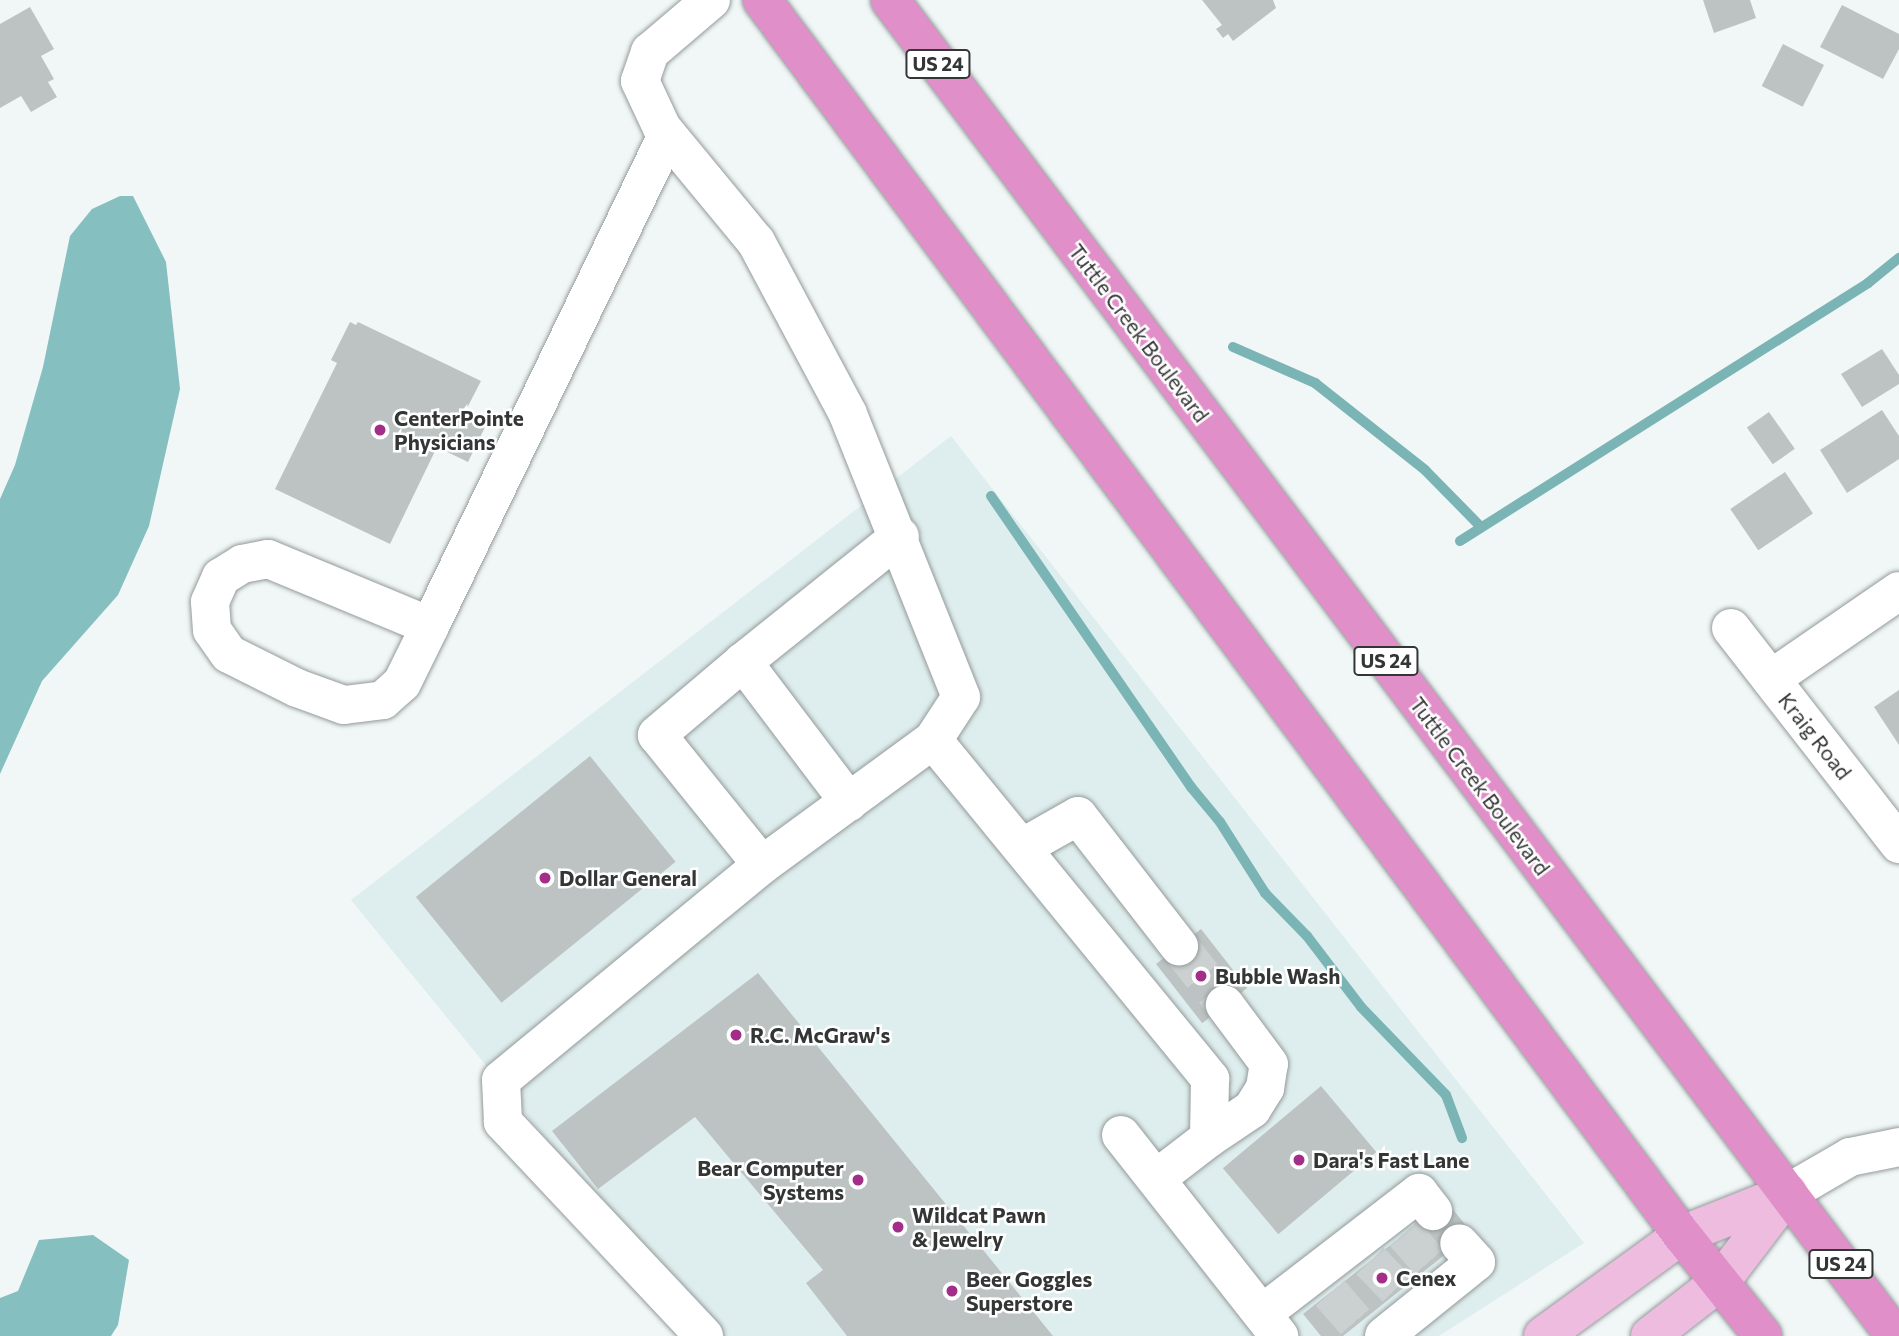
<!DOCTYPE html>
<html>
<head>
<meta charset="utf-8">
<style>
	body { margin:0 }
	#map { position:relative; width:1899px; height:1336px; overflow:hidden; background:#f1f7f7; font-family:Commissioner,sans-serif }
	div>[style] { position:absolute }
	[style*='--x'] { left:calc(var(--x)*1px); top:calc(var(--y)*1px); width:calc(var(--w)*1px); rotate:calc(var(--a)*1deg) }
	.built>* { inset:0; background:#deeded }
	.forest>* { inset:0; background:#85bfbf }
	.stream>* { height:10px; margin:-5px; padding:0 5px; transform-origin:5px; border-radius:5px; background:#7ab4b4 }
	.building>* { inset:0; background:#bdc3c3; transform-origin:0 0 }
	.minor-tunnel>* { height:38px; margin-top:-19px; transform-origin:0; background:repeating-linear-gradient(90deg,#cbd0d0 0 38px,transparent 0 57px) }
	.roads { filter:drop-shadow(0 0 2px #949a9a) drop-shadow(0 0 2px #949a9a) }
	.minor>* { height:38px; margin:-19px; padding:0 19px; transform-origin:19px; border-radius:19px; background:#fff }
	.major>* { height:38px; margin:-19px; padding:0 19px; transform-origin:19px; border-radius:19px; background:#edbcdf }
	.highway>* { height:38px; margin:-19px; padding:0 19px; transform-origin:19px; border-radius:19px; background:#e18fc9 }
	.dots>* { width:19px; height:19px; translate:-50% -50%; box-sizing:border-box; border:4px solid #fff; border-radius:50% }
	span { translate:-50% -50%; white-space:nowrap; text-align:center; line-height:1.15; -webkit-text-stroke:5px #fff; paint-order:stroke }
	.shield-label span { padding:2px 5px; background:#fff; border:2px solid; border-radius:5px; -webkit-text-stroke-width:0 }
	.shield-label { font-size:19px; color:#343636; font-weight:700 }
	.street-label { font-size:21px; color:#343636 }
	.poi-label { font-size:21px; color:#343636; font-weight:700 }
	.left { translate:0 -50%; text-align:left }
	.right { translate:-100% -50%; text-align:right }
</style>
</head>
<body>
<div id="map">
	<div class="built">
		<div style="clip-path:polygon(951px 436px,1584px 1243px,1439px 1336px,707px 1336px,351px 900px)"></div>
	</div>
	<div class="forest">
		<div style="clip-path:polygon(120px 196px,133px 196px,166px 262px,180px 389px,149px 526px,118px 595px,42px 681px,0 774px,0 499px,15px 465px,43px 367px,70px 236px,92px 209px)"></div>
		<div style="clip-path:polygon(93px 1235px,129px 1260px,118px 1325px,111px 1336px,0 1336px,0 1298px,18px 1291px,39px 1240px)"></div>
	</div>
	<div class="stream">
		<div style="--x:1233;--y:347;--w:90;--a:23.7"></div>
		<div style="--x:1315;--y:383;--w:140;--a:38.3"></div>
		<div style="--x:1425;--y:470;--w:78;--a:45.5"></div>
		<div style="--x:991;--y:496;--w:353;--a:55.5"></div>
		<div style="--x:1191;--y:787;--w:45;--a:50.4"></div>
		<div style="--x:1220;--y:822;--w:84;--a:57.6"></div>
		<div style="--x:1265;--y:893;--w:60;--a:45.7"></div>
		<div style="--x:1307;--y:936;--w:89;--a:52.7"></div>
		<div style="--x:1361;--y:1007;--w:122;--a:46"></div>
		<div style="--x:1446;--y:1095;--w:46;--a:69.6"></div>
		<div style="--x:1460;--y:541;--w:483;--a:-32.3"></div>
		<div style="--x:1868;--y:283;--w:40;--a:-39"></div>
	</div>
	<div class="building">
		<div style="clip-path:polygon(1202px 0,1273px 0,1276px 8px,1233px 41px,1228px 34px,1223px 38px,1216px 29px,1222px 25px)"></div>
		<div style="clip-path:polygon(1703px 0,1750px 0,1756px 18px,1714px 33px)"></div>
		<div style="clip-path:polygon(1842px 5px,1899px 34px,1899px 49px,1883px 79px,1820px 47px)"></div>
		<div style="clip-path:polygon(30px 7px,54px 49px,41px 56px,54px 79px,48px 82px,57px 97px,31px 112px,21px 96px,0 108px,0 24px)"></div>
		<div style="left:1783px;top:44px;width:46px;height:47px;rotate:27deg"></div>
		<div style="clip-path:polygon(350px 322px,356px 325px,358px 322px,481px 381px,465px 412px,487px 423px,468px 462px,437px 447px,390px 544px,275px 489px,337px 363px,331px 360px)"></div>
		<div style="clip-path:polygon(1882px 349px,1899px 375px,1899px 384px,1862px 407px,1841px 374px)"></div>
		<div style="clip-path:polygon(1882px 410px,1899px 436px,1899px 459px,1847px 493px,1820px 450px)"></div>
		<div style="left:1769px;top:412px;width:45px;height:27px;rotate:55deg"></div>
		<div style="left:1785px;top:472px;width:50px;height:66px;rotate:56deg"></div>
		<div style="clip-path:polygon(1899px 690px,1899px 745px,1874px 707px)"></div>
		<div style="left:590px;top:756px;width:136px;height:224px;rotate:51deg"></div>
		<div style="left:1201px;top:929px;width:75px;height:57px;rotate:52deg"></div>
		<div style="clip-path:polygon(758px 973px,1053px 1336px,847px 1336px,806px 1283px,823px 1270px,695px 1117px,598px 1189px,552px 1131px)"></div>
		<div style="left:1321px;top:1086px;width:86px;height:128px;rotate:50deg"></div>
		<div style="clip-path:polygon(1446px 1201px,1472px 1233px,1343px 1336px,1321px 1336px,1303px 1314px)"></div>
	</div>
	<div class="minor-tunnel">
		<div style="--x:1179;--y:946;--w:75;--a:52.1"></div>
		<div style="--x:1404;--y:1233;--w:43;--a:48.8"></div>
		<div style="--x:1370;--y:1261;--w:42;--a:46"></div>
		<div style="--x:1330;--y:1293;--w:41;--a:48.9"></div>
	</div>
	<div class="roads">
		<div class="minor">
			<div style="--x:430;--y:626;--w:175;--a:-157.5"></div>
			<div style="--x:268;--y:559;--w:26;--a:169"></div>
			<div style="--x:242;--y:564;--w:25;--a:148"></div>
			<div style="--x:221;--y:577;--w:27;--a:114"></div>
			<div style="--x:210;--y:602;--w:28;--a:86"></div>
			<div style="--x:212;--y:630;--w:29;--a:55"></div>
			<div style="--x:229;--y:654;--w:76;--a:26.6"></div>
			<div style="--x:297;--y:688;--w:50;--a:19.9"></div>
			<div style="--x:344;--y:705;--w:39;--a:-7"></div>
			<div style="--x:383;--y:700;--w:25;--a:-42"></div>
			<div style="--x:402;--y:683;--w:64;--a:-63.8"></div>
			<div style="--x:430;--y:626;--w:545;--a:-64.23"></div>
			<div style="--x:1731;--y:628;--w:274;--a:52.1"></div>
			<div style="--x:743;--y:662;--w:113;--a:139.7"></div>
			<div style="--x:657;--y:735;--w:167;--a:51.1"></div>
			<div style="--x:1771;--y:679;--w:155;--a:-34.5"></div>
			<div style="--x:933;--y:740;--w:438;--a:50.7"></div>
			<div style="--x:1210;--y:1079;--w:59;--a:91"></div>
			<div style="--x:1209;--y:1138;--w:66;--a:142.4"></div>
			<div style="--x:849;--y:802;--w:176;--a:-127.1"></div>
			<div style="--x:743;--y:662;--w:201;--a:-38.7"></div>
			<div style="--x:1023;--y:847;--w:63;--a:-29.4"></div>
			<div style="--x:1078;--y:816;--w:165;--a:52.2"></div>
			<div style="--x:1121;--y:1135;--w:256;--a:51.8"></div>
			<div style="--x:1209;--y:1138;--w:52;--a:-34"></div>
			<div style="--x:1252;--y:1109;--w:25;--a:-58"></div>
			<div style="--x:1265;--y:1088;--w:24;--a:-81"></div>
			<div style="--x:1269;--y:1064;--w:74;--a:-126.7"></div>
			<div style="--x:1788;--y:1193;--w:72;--a:-30.1"></div>
			<div style="--x:1850;--y:1157;--w:50;--a:-11.5"></div>
			<div style="--x:1263;--y:1313;--w:197;--a:-37.6"></div>
			<div style="--x:1419;--y:1193;--w:23;--a:52"></div>
			<div style="--x:704;--y:1336;--w:294;--a:-133.2"></div>
			<div style="--x:503;--y:1122;--w:42;--a:-92.7"></div>
			<div style="--x:501;--y:1080;--w:338;--a:-39.5"></div>
			<div style="--x:762;--y:865;--w:212;--a:-36.2"></div>
			<div style="--x:933;--y:740;--w:51;--a:-56.9"></div>
			<div style="--x:961;--y:697;--w:305;--a:-111.8"></div>
			<div style="--x:848;--y:414;--w:195;--a:-118.1"></div>
			<div style="--x:756;--y:242;--w:148;--a:-129.5"></div>
			<div style="--x:662;--y:128;--w:52;--a:-115.1"></div>
			<div style="--x:640;--y:81;--w:31;--a:-71"></div>
			<div style="--x:650;--y:52;--w:80;--a:-40.4"></div>
			<div style="--x:1384;--y:1336;--w:118;--a:-38.8"></div>
			<div style="--x:1476;--y:1262;--w:25;--a:-132"></div>
		</div>
		<div class="major">
			<div style="--x:1543;--y:1336;--w:172;--a:-36"></div>
			<div style="--x:1682;--y:1235;--w:114;--a:-21.6"></div>
			<div style="--x:1650;--y:1336;--w:90;--a:-37.8"></div>
			<div style="--x:1721;--y:1281;--w:111;--a:-52.7"></div>
		</div>
		<div class="highway">
			<div style="--x:762;--y:0;--w:1540;--a:53.32"></div>
			<div style="--x:1682;--y:1235;--w:129;--a:51.3"></div>
			<div style="--x:890;--y:0;--w:1672;--a:53.05"></div>
		</div>
	</div>
	<div class="dots">
		<div style="left:380px;top:430px;background:#a22e89"></div>
		<div style="left:545px;top:878px;background:#a22e89"></div>
		<div style="left:1201px;top:976px;background:#a22e89"></div>
		<div style="left:736px;top:1035px;background:#a22e89"></div>
		<div style="left:1299px;top:1160px;background:#a22e89"></div>
		<div style="left:858px;top:1180px;background:#a22e89"></div>
		<div style="left:898px;top:1227px;background:#a22e89"></div>
		<div style="left:1382px;top:1278px;background:#a22e89"></div>
		<div style="left:952px;top:1291px;background:#a22e89"></div>
	</div>
	<div class="shield-label">
		<span style="left:938px;top:64px">US 24</span>
		<span style="left:1386px;top:661px">US 24</span>
		<span style="left:1841px;top:1264px">US 24</span>
	</div>
	<div class="street-label">
		<span style="left:1139px;top:333px;rotate:53deg">Tuttle Creek Boulevard</span>
		<span style="left:1815px;top:736px;rotate:52deg">Kraig Road</span>
		<span style="left:1480px;top:786px;rotate:53deg">Tuttle Creek Boulevard</span>
	</div>
	<div class="poi-label">
		<span class="left" style="left:394px;top:430px">CenterPointe<br>Physicians</span>
		<span class="left" style="left:559px;top:878px">Dollar General</span>
		<span class="left" style="left:1215px;top:976px">Bubble Wash</span>
		<span class="left" style="left:750px;top:1035px">R.C. McGraw's</span>
		<span class="left" style="left:1313px;top:1160px">Dara's Fast Lane</span>
		<span class="right" style="left:844px;top:1180px">Bear Computer<br>Systems</span>
		<span class="left" style="left:912px;top:1227px">Wildcat Pawn<br>&amp; Jewelry</span>
		<span class="left" style="left:1396px;top:1278px">Cenex</span>
		<span class="left" style="left:966px;top:1291px">Beer Goggles<br>Superstore</span>
	</div>
</div>
</body>
</html>
